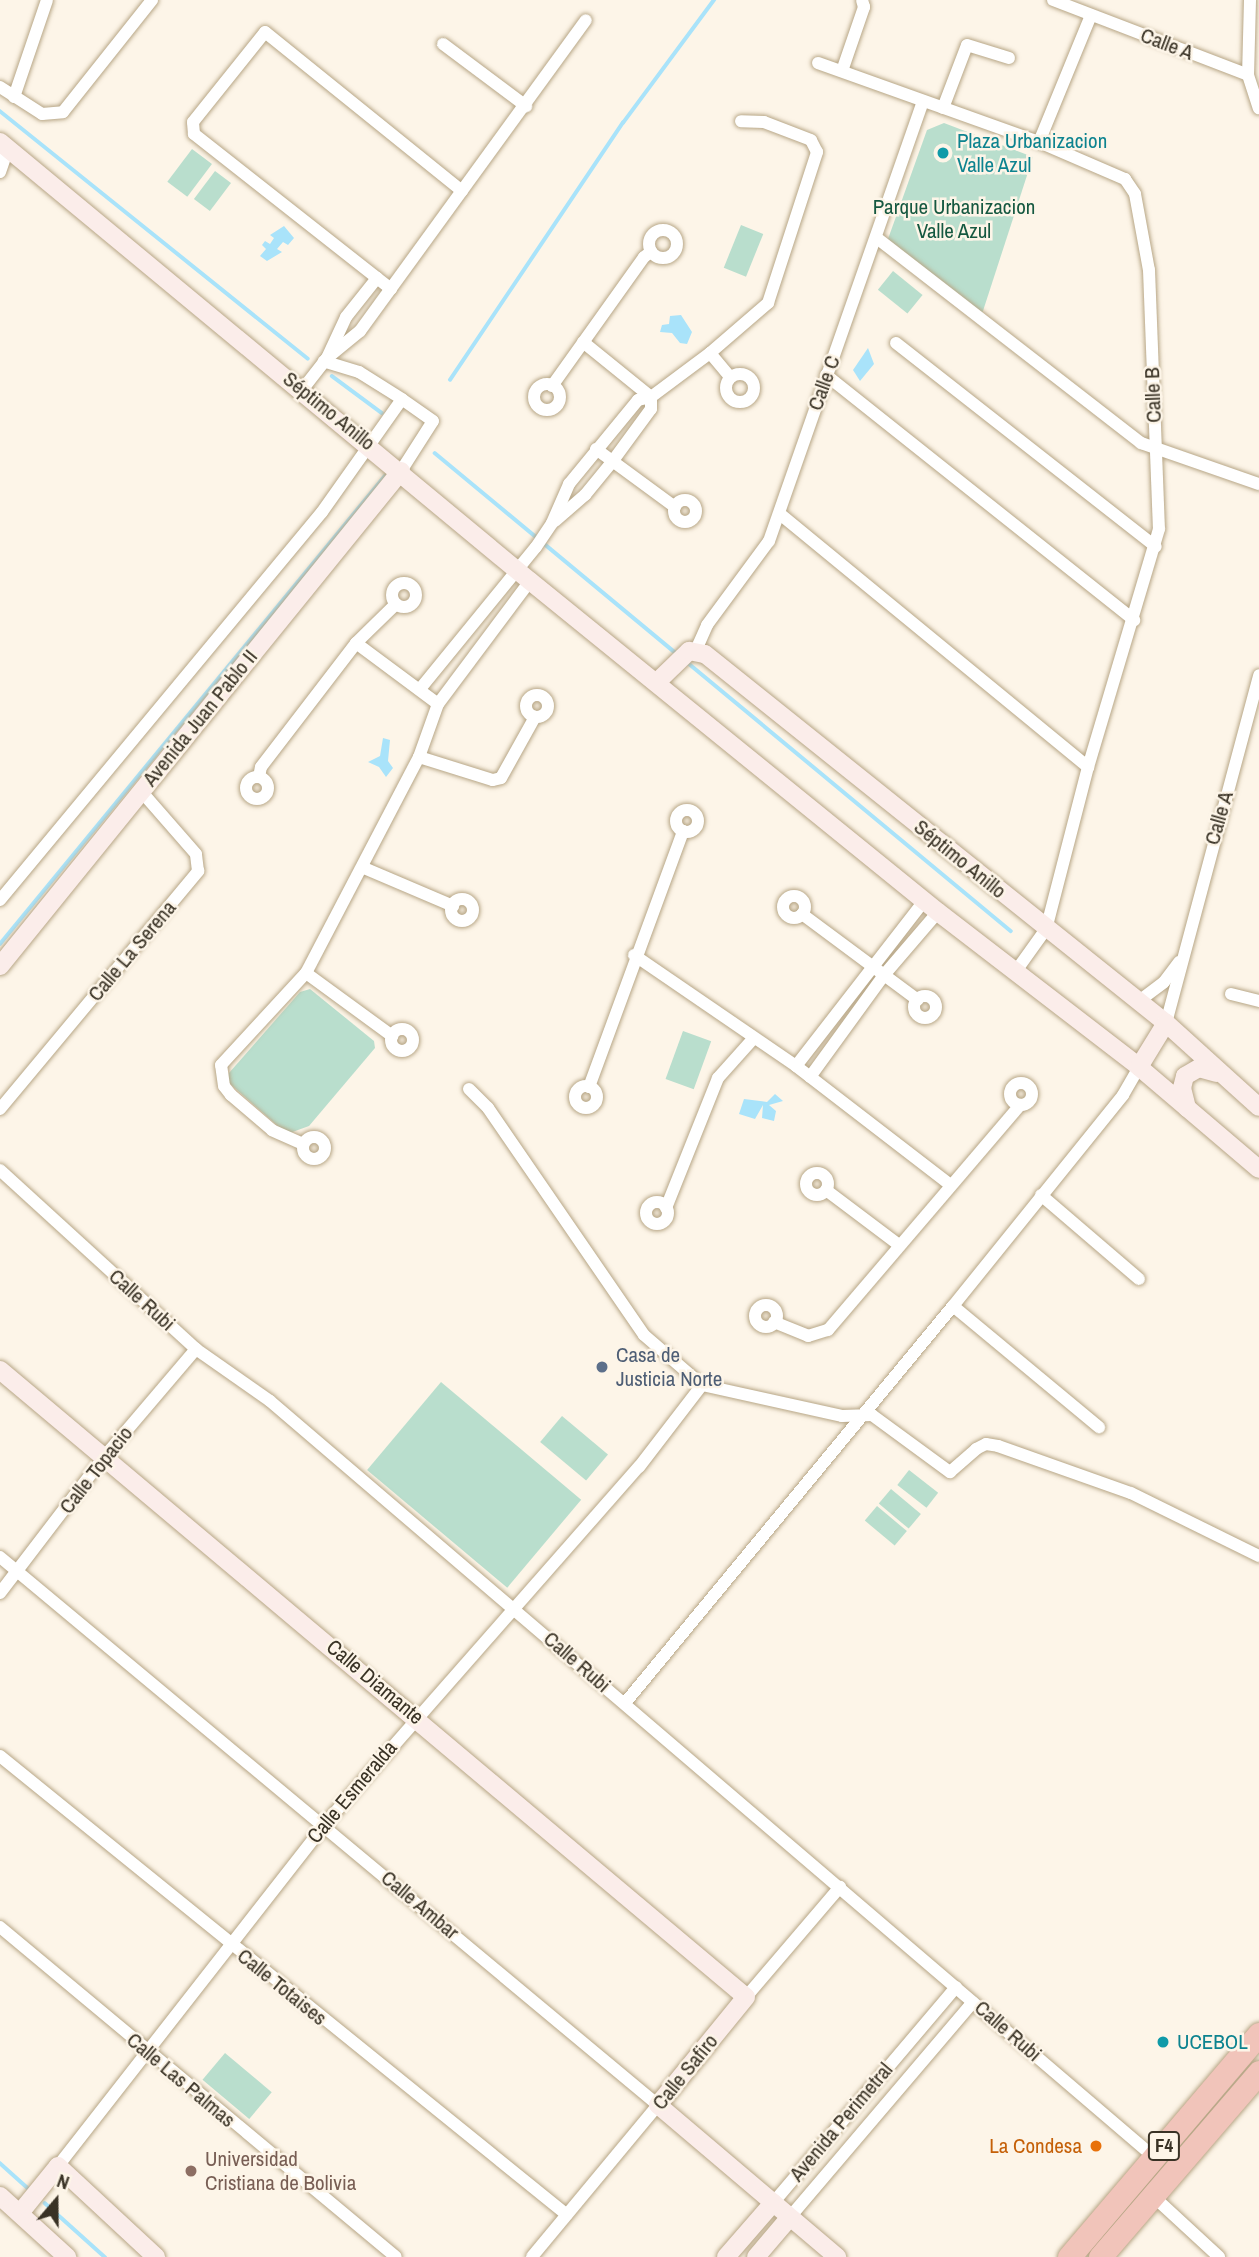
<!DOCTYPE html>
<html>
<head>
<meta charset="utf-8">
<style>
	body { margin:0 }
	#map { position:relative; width:1259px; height:2257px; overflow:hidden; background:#fdf5e8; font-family:"Archivo Narrow",sans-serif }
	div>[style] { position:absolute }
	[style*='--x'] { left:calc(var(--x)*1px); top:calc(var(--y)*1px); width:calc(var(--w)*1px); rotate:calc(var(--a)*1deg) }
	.green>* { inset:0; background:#b9decd; transform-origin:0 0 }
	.water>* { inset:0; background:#a9e3fa }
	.stream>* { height:3.5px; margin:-1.75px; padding:0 1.75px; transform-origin:1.75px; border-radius:1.75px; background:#a9e3fa }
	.roads { filter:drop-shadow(0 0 2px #b7a686) drop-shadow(0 0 2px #b7a686) }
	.street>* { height:12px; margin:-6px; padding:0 6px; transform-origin:6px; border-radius:6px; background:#fff }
	.street>.ring { margin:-6px; padding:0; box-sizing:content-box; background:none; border:12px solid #fff; border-radius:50% }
	.secondary>* { height:18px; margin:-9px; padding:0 9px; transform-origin:9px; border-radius:9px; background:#fbedea }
	.highway>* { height:23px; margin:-11.5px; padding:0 11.5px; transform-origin:11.5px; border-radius:11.5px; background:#f1c4ba }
	.dots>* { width:19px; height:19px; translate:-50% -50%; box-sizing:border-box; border:4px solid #fdf5e8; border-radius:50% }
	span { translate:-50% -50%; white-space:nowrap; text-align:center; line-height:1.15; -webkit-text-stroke:5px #fdf5e8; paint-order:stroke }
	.shield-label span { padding:2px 5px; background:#fdf5e8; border:2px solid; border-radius:5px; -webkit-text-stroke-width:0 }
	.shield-label { font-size:19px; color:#393225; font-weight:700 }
	.street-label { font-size:21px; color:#393225 }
	.culture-label { font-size:21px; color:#0d838f }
	.left { translate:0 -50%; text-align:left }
	.park-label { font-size:21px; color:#155840 }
	.service-label { font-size:21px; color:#4e5e75 }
	.food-label { font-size:21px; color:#c56008 }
	.right { translate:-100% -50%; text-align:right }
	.education-label { font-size:21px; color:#785e54 }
	.north { position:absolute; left:21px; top:2166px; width:70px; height:70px; -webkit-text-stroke:5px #fdf5e8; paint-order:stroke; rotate:20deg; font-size:19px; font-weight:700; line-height:28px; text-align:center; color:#393225 }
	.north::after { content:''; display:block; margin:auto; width:24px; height:32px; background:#393225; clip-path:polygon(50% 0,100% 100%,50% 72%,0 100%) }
</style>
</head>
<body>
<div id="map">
	<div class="green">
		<div style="clip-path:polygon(944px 123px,1033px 157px,982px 314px,888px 239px,927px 130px)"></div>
		<div style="left:192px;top:149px;width:25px;height:41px;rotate:37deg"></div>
		<div style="left:215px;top:171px;width:20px;height:35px;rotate:37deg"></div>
		<div style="left:741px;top:225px;width:24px;height:46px;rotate:22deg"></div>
		<div style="left:893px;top:271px;width:38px;height:24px;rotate:39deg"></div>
		<div style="clip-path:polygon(310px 989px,374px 1041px,375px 1048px,309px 1126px,287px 1134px,228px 1082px,229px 1073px,300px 992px)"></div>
		<div style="left:683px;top:1031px;width:30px;height:51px;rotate:20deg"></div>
		<div style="left:441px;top:1382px;width:183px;height:115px;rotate:40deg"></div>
		<div style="left:562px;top:1416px;width:60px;height:34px;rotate:40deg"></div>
		<div style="left:909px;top:1470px;width:37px;height:19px;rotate:38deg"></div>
		<div style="left:891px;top:1489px;width:39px;height:19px;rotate:40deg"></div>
		<div style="left:877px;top:1506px;width:39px;height:19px;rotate:40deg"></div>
		<div style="left:225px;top:2053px;width:61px;height:35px;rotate:40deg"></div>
	</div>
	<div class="water">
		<div style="clip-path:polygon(284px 226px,294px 238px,288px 245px,283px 242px,277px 249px,282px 252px,267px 261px,260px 256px,266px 249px,262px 245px,265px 241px,270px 244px,274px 238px,270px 235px)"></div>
		<div style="clip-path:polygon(681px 315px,692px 332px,687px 344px,680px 343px,672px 333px,660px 332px,662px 325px,669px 324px,670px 316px)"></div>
		<div style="clip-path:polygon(868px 348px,874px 364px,860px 381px,853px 370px)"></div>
		<div style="clip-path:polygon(383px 738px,390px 740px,388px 761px,393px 768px,386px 777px,379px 767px,368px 762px,380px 756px)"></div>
		<div style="clip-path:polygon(775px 1094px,783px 1101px,769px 1105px,776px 1111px,774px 1121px,762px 1118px,763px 1105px,755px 1119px,739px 1114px,744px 1099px,767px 1102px)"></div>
	</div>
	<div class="stream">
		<div style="--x:0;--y:111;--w:395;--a:38.8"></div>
		<div style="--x:332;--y:376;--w:62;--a:36.5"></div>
		<div style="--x:450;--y:380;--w:310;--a:-56.1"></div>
		<div style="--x:623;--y:123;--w:153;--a:-53.5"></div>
		<div style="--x:435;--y:453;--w:316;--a:39.7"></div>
		<div style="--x:687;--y:662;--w:421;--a:39.7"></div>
		<div style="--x:0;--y:944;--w:606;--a:-50.56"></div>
		<div style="--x:0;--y:2163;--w:40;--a:42"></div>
		<div style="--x:45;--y:2203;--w:81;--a:42"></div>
	</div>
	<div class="roads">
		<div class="street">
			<div style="--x:1053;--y:0;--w:209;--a:21"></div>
			<div style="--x:1250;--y:0;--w:75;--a:91.5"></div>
			<div style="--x:1248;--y:75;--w:35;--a:72"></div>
			<div style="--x:443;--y:44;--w:104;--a:36.8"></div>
			<div style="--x:818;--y:63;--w:235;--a:19.7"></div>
			<div style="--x:1039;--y:142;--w:94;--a:23.3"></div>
			<div style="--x:1125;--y:179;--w:18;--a:56"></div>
			<div style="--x:1135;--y:194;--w:77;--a:79.6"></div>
			<div style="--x:1149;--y:270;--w:259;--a:87.8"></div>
			<div style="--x:1159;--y:529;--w:248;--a:106.6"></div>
			<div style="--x:1088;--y:767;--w:167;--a:104.5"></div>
			<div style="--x:1046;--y:929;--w:52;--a:125.5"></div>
			<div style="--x:842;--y:71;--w:68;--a:-71"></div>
			<div style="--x:864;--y:7;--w:7;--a:-106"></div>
			<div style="--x:0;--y:87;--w:50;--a:32.7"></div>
			<div style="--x:42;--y:114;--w:21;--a:-5"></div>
			<div style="--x:63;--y:112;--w:143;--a:-51.5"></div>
			<div style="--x:14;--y:97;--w:102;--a:-71.2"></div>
			<div style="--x:943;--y:108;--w:67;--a:-69.1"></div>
			<div style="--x:967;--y:45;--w:44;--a:17.2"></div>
			<div style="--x:1039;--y:142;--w:137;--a:-67.7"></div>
			<div style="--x:0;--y:172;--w:24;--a:-71"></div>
			<div class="ring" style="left:649px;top:230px;width:16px;height:16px"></div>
			<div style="--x:878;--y:239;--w:333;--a:37.8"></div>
			<div style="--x:1141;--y:443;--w:125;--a:19.2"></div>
			<div style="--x:391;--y:289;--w:251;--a:-141.8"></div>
			<div style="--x:194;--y:134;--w:12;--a:-95"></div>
			<div style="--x:193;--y:122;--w:115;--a:-51.3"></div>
			<div style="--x:265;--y:32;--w:253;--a:38.9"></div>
			<div style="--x:583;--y:342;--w:87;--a:39"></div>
			<div style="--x:896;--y:343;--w:330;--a:38.1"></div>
			<div style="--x:710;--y:353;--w:31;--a:50"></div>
			<div style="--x:327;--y:358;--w:45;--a:-65.1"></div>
			<div style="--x:346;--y:317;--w:50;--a:-51.5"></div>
			<div class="ring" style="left:726px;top:374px;width:16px;height:16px"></div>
			<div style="--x:826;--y:375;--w:394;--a:38.5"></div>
			<div class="ring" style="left:534px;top:384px;width:14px;height:14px"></div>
			<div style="--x:552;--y:386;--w:158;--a:-54.5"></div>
			<div style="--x:644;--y:257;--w:9;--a:-36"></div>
			<div style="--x:302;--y:390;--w:41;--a:-52"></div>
			<div style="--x:327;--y:358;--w:43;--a:-39.3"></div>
			<div style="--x:360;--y:331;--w:384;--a:-54"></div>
			<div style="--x:596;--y:449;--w:98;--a:36.3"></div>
			<div style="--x:401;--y:471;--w:59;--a:-57.4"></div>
			<div style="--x:433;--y:421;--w:38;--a:-145"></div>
			<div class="ring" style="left:674px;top:500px;width:10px;height:10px"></div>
			<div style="--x:780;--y:514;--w:399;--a:39.4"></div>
			<div style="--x:555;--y:521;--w:40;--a:-41"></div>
			<div style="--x:585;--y:495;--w:43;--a:-50.7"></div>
			<div style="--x:612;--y:462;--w:66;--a:-53.7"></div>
			<div style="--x:651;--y:409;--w:12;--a:-90"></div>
			<div class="ring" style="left:392px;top:583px;width:12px;height:12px"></div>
			<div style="--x:356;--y:643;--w:102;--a:36.6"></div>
			<div style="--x:696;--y:650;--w:27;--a:-66"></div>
			<div style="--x:707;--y:625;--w:104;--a:-53.6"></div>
			<div style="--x:769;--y:541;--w:466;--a:-70.7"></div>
			<div style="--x:420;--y:689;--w:183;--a:-50.8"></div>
			<div style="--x:536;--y:547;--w:29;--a:-56"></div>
			<div style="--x:552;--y:523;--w:43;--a:-66.4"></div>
			<div style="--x:569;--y:484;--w:109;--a:-50.6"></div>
			<div style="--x:638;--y:400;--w:13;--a:-13"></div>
			<div style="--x:651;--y:397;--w:74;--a:-36.7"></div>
			<div style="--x:710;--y:353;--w:77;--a:-40.8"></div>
			<div style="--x:768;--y:303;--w:159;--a:-72"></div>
			<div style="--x:817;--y:152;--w:13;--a:-117"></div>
			<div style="--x:811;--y:140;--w:50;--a:-159"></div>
			<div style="--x:764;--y:122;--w:23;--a:-178"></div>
			<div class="ring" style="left:526px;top:695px;width:10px;height:10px"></div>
			<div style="--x:419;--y:757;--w:77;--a:17.3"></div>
			<div style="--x:493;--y:780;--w:8;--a:-14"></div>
			<div style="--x:501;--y:778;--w:70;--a:-60.9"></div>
			<div style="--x:259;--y:777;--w:10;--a:-79"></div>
			<div style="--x:261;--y:767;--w:156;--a:-52.5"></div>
			<div style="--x:356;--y:643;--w:56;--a:-44.3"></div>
			<div class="ring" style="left:246px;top:777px;width:10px;height:10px"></div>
			<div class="ring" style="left:676px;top:810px;width:10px;height:10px"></div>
			<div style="--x:364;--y:868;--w:97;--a:23.1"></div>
			<div class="ring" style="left:783px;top:896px;width:10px;height:10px"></div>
			<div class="ring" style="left:451px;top:899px;width:10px;height:10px"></div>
			<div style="--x:0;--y:900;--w:504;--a:-50.31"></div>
			<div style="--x:322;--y:512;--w:138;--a:-54.7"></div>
			<div style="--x:402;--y:399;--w:51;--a:-147.9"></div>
			<div style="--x:359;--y:372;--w:37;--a:-163"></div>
			<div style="--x:802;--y:914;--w:144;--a:36.6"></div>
			<div style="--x:634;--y:955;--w:196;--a:34.4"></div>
			<div style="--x:796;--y:1066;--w:193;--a:37.6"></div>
			<div style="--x:306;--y:973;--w:107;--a:36.2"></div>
			<div style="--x:1231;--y:994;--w:29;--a:14"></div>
			<div class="ring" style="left:914px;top:996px;width:10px;height:10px"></div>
			<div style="--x:1139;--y:1001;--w:31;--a:-37"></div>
			<div style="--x:1164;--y:982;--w:25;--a:-53"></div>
			<div style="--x:1166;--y:1023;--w:360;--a:-75"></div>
			<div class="ring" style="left:391px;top:1029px;width:10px;height:10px"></div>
			<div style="--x:796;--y:1066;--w:209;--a:-52.2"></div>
			<div style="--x:810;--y:1077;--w:126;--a:-54"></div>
			<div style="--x:884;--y:975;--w:83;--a:-49.4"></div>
			<div class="ring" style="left:1010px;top:1083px;width:10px;height:10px"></div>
			<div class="ring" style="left:575px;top:1086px;width:10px;height:10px"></div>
			<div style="--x:589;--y:1087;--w:273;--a:-69.8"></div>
			<div style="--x:469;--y:1089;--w:27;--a:45"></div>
			<div style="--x:488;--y:1108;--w:275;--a:55.5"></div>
			<div style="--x:644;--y:1335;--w:77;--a:40.8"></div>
			<div style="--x:702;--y:1385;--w:143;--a:12.5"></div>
			<div style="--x:842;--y:1416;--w:30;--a:-2"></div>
			<div style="--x:872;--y:1415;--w:97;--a:36.2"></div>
			<div style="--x:950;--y:1472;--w:35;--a:-41"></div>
			<div style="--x:976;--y:1449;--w:11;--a:-27"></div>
			<div style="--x:986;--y:1444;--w:12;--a:9"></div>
			<div style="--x:998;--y:1446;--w:141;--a:19.5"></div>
			<div style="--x:1131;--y:1493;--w:143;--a:26.2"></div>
			<div style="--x:0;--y:1109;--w:310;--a:-50.2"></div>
			<div style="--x:198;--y:871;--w:17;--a:-97"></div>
			<div style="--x:196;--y:854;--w:84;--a:-131.1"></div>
			<div class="ring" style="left:303px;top:1137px;width:10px;height:10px"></div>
			<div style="--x:303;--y:1144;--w:34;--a:-156"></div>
			<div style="--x:272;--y:1130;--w:54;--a:-139.5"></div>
			<div style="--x:231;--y:1095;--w:11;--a:-128"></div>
			<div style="--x:224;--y:1086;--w:21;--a:-98"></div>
			<div style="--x:221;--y:1065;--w:125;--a:-47.3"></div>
			<div style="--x:306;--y:973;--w:244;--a:-62.4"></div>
			<div style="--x:419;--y:757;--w:56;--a:-70.3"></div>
			<div style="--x:438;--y:704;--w:154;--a:-53.2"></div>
			<div style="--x:0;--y:1170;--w:265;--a:42.4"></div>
			<div style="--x:196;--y:1349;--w:90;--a:35.1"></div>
			<div style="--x:270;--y:1401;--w:1163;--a:40.54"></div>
			<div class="ring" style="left:806px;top:1173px;width:10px;height:10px"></div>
			<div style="--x:826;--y:1190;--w:91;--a:37"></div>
			<div style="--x:1041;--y:1195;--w:129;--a:40.6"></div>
			<div class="ring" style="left:646px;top:1202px;width:10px;height:10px"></div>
			<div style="--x:666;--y:1208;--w:140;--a:-68.2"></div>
			<div style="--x:718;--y:1078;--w:52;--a:-48.1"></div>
			<div class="ring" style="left:755px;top:1305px;width:10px;height:10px"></div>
			<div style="--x:953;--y:1306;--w:190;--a:39.7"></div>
			<div style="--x:774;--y:1322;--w:37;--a:22"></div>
			<div style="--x:808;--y:1336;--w:21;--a:-17"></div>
			<div style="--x:828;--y:1330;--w:296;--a:-49.5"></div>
			<div style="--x:0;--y:1557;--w:856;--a:39.79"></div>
			<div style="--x:658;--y:2105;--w:197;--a:129.7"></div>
			<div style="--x:0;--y:1593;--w:171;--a:-52.6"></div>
			<div style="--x:104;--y:1457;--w:142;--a:-49.6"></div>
			<div style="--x:625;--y:1703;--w:515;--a:-50.44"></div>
			<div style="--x:953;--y:1306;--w:271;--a:-51.1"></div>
			<div style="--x:1123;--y:1095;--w:32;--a:-60"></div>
			<div style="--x:0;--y:1756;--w:729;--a:38.99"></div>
			<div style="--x:0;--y:1927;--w:515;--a:39.81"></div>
			<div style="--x:746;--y:1997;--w:145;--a:-49.5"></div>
			<div style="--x:58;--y:2166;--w:432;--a:-52"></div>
			<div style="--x:324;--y:1825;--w:477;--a:-48.7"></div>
			<div style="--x:639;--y:1467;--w:103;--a:-52.5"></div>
			<div style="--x:1153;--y:2196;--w:90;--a:42.7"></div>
			<div style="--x:773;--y:2203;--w:283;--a:-49.7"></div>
			<div style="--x:790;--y:2217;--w:282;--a:-49.6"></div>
		</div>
		<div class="secondary">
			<div style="--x:0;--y:142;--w:688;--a:39.64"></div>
			<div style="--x:530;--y:581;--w:525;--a:39.05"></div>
			<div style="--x:938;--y:912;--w:254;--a:37.6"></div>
			<div style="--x:1139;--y:1067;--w:157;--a:40.4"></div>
			<div style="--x:657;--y:682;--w:45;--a:-44.1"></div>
			<div style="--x:689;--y:651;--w:16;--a:11"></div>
			<div style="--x:705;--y:654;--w:590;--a:38.67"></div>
			<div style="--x:1166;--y:1023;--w:125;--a:42.1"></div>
			<div style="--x:0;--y:966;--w:637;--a:-50.99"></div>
			<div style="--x:1139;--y:1067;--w:52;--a:-58.5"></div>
			<div style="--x:1187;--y:1108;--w:21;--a:-104"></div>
			<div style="--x:1182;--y:1088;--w:12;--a:-76"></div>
			<div style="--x:1185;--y:1076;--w:16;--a:-30"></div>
			<div style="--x:1199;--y:1068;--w:18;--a:16"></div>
			<div style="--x:0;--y:1370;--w:974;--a:40.05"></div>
			<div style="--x:746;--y:1997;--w:139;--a:129.2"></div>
			<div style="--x:658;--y:2105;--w:235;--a:40.3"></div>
			<div style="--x:0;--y:2196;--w:91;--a:42.3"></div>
			<div style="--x:20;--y:2213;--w:60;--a:-51"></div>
			<div style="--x:58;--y:2166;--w:134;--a:42.9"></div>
			<div style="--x:726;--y:2257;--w:72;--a:-49"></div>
			<div style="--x:756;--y:2257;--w:52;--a:-49.6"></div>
		</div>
		<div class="highway">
			<div style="--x:1069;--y:2257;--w:293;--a:-49.6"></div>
			<div style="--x:1100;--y:2257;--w:244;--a:-49.3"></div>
		</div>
	</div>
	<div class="dots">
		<div style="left:943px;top:153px;background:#0f9aa8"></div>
		<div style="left:602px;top:1367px;background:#5c6f8a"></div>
		<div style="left:1163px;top:2042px;background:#0f9aa8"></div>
		<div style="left:1096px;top:2146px;background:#e8710a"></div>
		<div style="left:191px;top:2171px;background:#8d6e63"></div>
	</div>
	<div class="shield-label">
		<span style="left:1164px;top:2146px">F4</span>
	</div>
	<div class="street-label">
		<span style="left:1167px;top:44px;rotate:21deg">Calle A</span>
		<span style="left:824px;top:383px;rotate:-70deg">Calle C</span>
		<span style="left:1153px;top:395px;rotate:-92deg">Calle B</span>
		<span style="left:329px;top:411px;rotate:39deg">Séptimo Anillo</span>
		<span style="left:200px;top:718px;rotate:-51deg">Avenida Juan Pablo II</span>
		<span style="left:1219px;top:818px;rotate:-74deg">Calle A</span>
		<span style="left:960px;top:859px;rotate:39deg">Séptimo Anillo</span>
		<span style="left:132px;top:951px;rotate:-50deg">Calle La Serena</span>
		<span style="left:142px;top:1300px;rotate:42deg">Calle Rubi</span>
		<span style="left:96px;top:1470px;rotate:-52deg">Calle Topacio</span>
		<span style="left:577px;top:1662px;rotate:41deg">Calle Rubi</span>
		<span style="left:375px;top:1682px;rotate:40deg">Calle Diamante</span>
		<span style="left:352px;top:1792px;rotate:-50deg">Calle Esmeralda</span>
		<span style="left:420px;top:1905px;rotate:40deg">Calle Ambar</span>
		<span style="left:282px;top:1987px;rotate:39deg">Calle Totaises</span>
		<span style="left:1008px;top:2031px;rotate:41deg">Calle Rubi</span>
		<span style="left:685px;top:2072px;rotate:-51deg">Calle Safiro</span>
		<span style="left:181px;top:2080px;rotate:40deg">Calle Las Palmas</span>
		<span style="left:841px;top:2122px;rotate:-50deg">Avenida Perimetral</span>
	</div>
	<div class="culture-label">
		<span class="left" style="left:957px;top:153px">Plaza Urbanizacion<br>Valle Azul</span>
		<span class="left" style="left:1177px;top:2042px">UCEBOL</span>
	</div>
	<div class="park-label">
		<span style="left:954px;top:219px">Parque Urbanizacion<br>Valle Azul</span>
	</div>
	<div class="service-label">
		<span class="left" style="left:616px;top:1367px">Casa de<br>Justicia Norte</span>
	</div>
	<div class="food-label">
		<span class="right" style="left:1082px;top:2146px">La Condesa</span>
	</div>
	<div class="education-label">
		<span class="left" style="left:205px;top:2171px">Universidad<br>Cristiana de Bolivia</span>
	</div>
	<div class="north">N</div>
</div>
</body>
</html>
